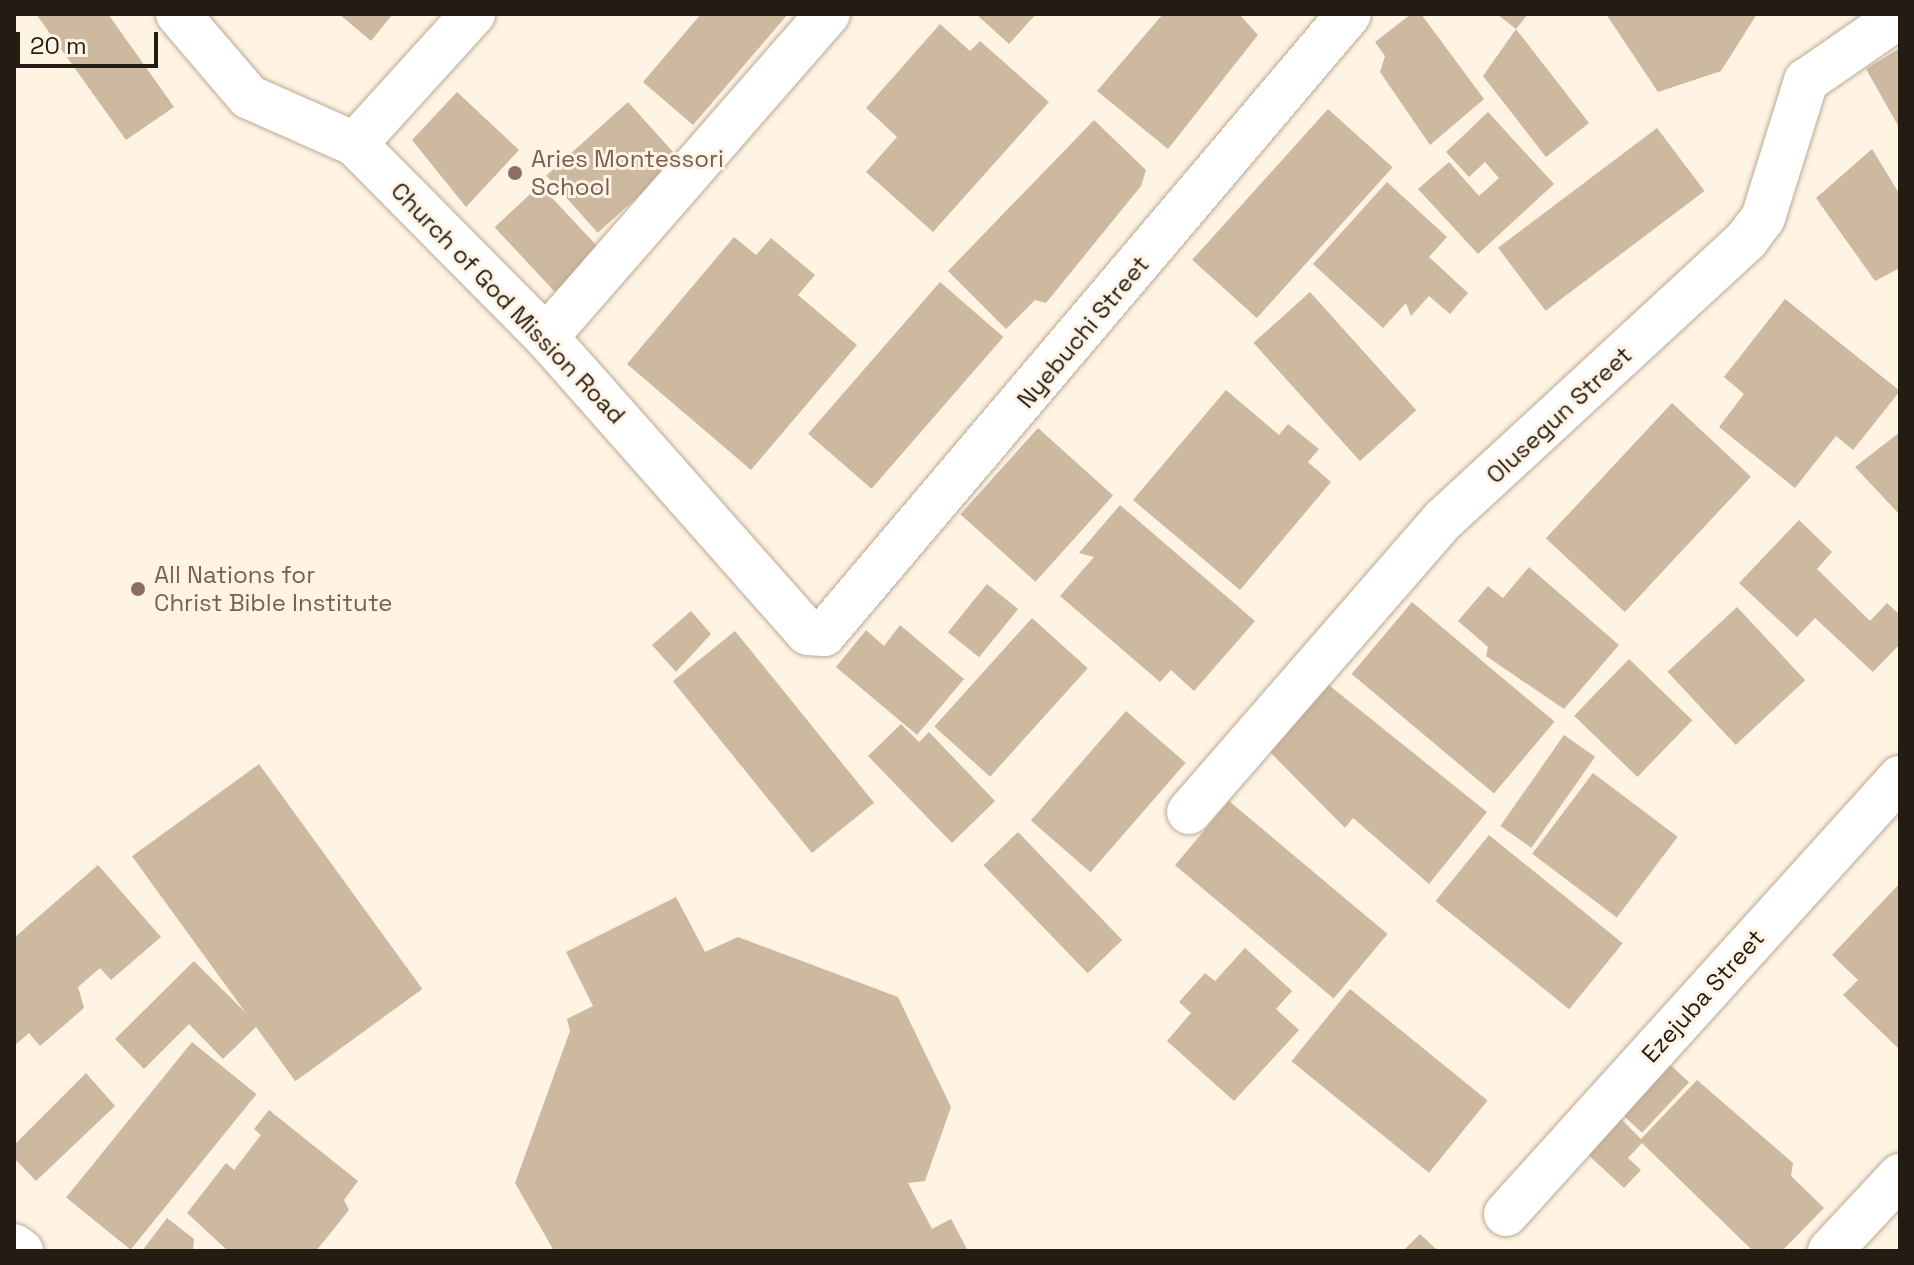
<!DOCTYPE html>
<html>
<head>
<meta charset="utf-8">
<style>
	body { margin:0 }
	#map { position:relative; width:1914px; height:1265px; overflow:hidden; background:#fff3e4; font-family:"Space Grotesk",sans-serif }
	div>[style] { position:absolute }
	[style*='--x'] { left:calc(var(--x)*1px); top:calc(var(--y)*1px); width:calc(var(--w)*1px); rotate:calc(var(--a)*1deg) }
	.building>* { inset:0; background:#cdb8a0; transform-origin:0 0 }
	.roads { filter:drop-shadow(0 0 2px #bca991) drop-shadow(0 0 2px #bca991) }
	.street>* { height:44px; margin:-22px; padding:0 22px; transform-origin:22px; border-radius:22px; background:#fff }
	.dots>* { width:22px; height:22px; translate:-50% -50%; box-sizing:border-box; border:4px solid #fff3e4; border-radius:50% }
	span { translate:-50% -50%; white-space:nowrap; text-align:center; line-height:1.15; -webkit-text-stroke:6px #fff3e4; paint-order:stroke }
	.education-label { font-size:24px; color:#785e54 }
	.left { translate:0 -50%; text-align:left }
	.street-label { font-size:24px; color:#231c13 }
	.frame { position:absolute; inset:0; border:16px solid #231c13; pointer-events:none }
	.scale { position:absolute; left:16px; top:32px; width:142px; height:36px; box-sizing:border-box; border:4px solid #231c13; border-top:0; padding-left:10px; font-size:24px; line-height:28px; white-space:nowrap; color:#231c13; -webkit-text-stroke:6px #fff3e4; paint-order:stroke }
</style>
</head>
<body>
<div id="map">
	<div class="building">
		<div style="clip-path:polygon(36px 14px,108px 14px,174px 107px,126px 140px)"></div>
		<div style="clip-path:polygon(339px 14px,393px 14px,371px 41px)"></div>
		<div style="clip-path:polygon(701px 14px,788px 14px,693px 125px,643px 82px)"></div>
		<div style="clip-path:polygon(976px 14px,1036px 14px,1009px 44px)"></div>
		<div style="clip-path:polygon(1163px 14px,1239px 14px,1258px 35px,1168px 149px,1097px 91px)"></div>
		<div style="clip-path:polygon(1411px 14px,1421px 14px,1484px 99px,1430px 145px,1380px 72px,1385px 56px,1375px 42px)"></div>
		<div style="clip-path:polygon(1497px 14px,1528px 14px,1516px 29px)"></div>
		<div style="clip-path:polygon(1606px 14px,1757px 14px,1721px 71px,1658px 92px)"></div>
		<div style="clip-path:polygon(940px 24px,970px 51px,980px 41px,1049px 102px,933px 232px,866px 172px,897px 137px,866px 108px)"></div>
		<div style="clip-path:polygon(1516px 29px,1589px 123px,1546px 157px,1483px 76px)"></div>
		<div style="clip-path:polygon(1900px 48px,1900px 129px,1866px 69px)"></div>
		<div style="clip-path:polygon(457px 92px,519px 150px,466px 207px,412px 140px)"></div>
		<div style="left:628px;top:102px;width:77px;height:110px;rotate:48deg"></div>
		<div style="left:1328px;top:109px;width:87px;height:203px;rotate:42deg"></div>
		<div style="clip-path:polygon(1488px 112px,1554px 184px,1478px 254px,1418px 189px,1449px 162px,1479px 196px,1499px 178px,1485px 162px,1469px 177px,1446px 152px)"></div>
		<div style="clip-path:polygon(1094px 120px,1146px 170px,1141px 186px,1046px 303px,1035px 300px,1006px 329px,948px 271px)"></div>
		<div style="left:1657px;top:128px;width:79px;height:199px;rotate:53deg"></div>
		<div style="clip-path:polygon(1872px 149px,1900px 195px,1900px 268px,1875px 281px,1816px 198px)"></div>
		<div style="clip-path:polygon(1387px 182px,1447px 237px,1429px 257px,1468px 293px,1450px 314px,1429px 296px,1411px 316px,1406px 303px,1383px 328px,1313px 264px)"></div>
		<div style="left:540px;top:185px;width:88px;height:62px;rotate:47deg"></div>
		<div style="clip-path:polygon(734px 237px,756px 255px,771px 238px,815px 275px,798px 295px,857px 345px,751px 470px,627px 364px)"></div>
		<div style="left:940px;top:282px;width:84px;height:201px;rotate:41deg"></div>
		<div style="left:1310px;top:292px;width:159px;height:76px;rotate:48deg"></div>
		<div style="clip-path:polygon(1785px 299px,1900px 391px,1853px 450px,1836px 436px,1795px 488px,1719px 427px,1744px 394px,1724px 377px)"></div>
		<div style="clip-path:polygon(1226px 390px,1279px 435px,1288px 424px,1319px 449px,1308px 462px,1331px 482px,1240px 590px,1133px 500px)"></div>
		<div style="left:1672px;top:403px;width:108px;height:185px;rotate:43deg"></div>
		<div style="left:1038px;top:428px;width:101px;height:116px;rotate:42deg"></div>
		<div style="clip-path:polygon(1900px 432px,1900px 515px,1855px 467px)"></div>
		<div style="clip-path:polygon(1120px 505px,1255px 621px,1194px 691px,1171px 670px,1160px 682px,1060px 596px,1094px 557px,1079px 553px)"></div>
		<div style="clip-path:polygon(1799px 520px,1832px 552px,1817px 569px,1870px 621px,1887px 603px,1900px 615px,1900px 644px,1873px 672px,1815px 618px,1797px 637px,1739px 583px)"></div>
		<div style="clip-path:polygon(1529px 567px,1619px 645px,1564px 709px,1486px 656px,1488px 647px,1458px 621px,1488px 586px,1503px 598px)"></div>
		<div style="left:987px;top:584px;width:40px;height:62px;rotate:39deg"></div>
		<div style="left:1412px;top:602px;width:186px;height:94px;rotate:40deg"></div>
		<div style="left:1737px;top:607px;width:100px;height:95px;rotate:47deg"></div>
		<div style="clip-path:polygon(691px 611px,711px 634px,676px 672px,652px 645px)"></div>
		<div style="left:1032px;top:618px;width:75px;height:146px;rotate:42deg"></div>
		<div style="clip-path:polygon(900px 625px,964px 679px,917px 735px,836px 667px,866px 630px,884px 646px)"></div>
		<div style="left:735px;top:631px;width:221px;height:80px;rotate:51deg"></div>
		<div style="left:1629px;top:659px;width:88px;height:79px;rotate:44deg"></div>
		<div style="clip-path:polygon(1325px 682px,1487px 812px,1429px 884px,1353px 818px,1345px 828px,1270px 752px)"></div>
		<div style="left:1126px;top:711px;width:79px;height:145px;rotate:41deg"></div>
		<div style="clip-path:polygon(901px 724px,919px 742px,929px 732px,995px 801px,952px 843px,868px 756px)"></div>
		<div style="left:1564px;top:735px;width:38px;height:111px;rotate:35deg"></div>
		<div style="left:259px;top:764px;width:278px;height:157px;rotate:54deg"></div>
		<div style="left:1593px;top:773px;width:106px;height:101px;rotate:37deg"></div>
		<div style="left:1229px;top:801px;width:207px;height:84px;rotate:40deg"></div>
		<div style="left:1018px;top:832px;width:150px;height:48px;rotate:46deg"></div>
		<div style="left:1489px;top:835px;width:172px;height:85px;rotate:39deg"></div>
		<div style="clip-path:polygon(98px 865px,161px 937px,111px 980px,100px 968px,78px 987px,84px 1008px,40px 1046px,29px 1033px,14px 1046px,14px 938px)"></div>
		<div style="clip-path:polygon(1900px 883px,1900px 1050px,1843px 995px,1858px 980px,1832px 955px)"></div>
		<div style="clip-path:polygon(676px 897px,705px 952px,738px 937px,898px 997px,951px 1107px,925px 1181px,908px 1183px,932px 1229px,951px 1219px,968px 1251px,554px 1251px,515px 1183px,570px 1031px,567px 1019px,593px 1006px,566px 952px)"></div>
		<div style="clip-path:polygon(1245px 948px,1292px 991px,1276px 1009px,1299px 1030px,1234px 1101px,1167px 1041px,1191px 1013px,1179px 1002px,1205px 973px,1215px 981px)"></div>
		<div style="clip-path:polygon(194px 961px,258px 1025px,223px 1059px,189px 1024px,144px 1069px,115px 1039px)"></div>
		<div style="left:1350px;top:989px;width:177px;height:93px;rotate:39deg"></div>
		<div style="left:192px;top:1042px;width:83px;height:200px;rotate:39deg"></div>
		<div style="left:1662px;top:1057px;width:37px;height:69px;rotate:43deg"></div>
		<div style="clip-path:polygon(86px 1073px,115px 1106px,36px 1181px,14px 1158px,14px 1145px)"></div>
		<div style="clip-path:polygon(1697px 1080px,1793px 1163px,1791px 1176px,1824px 1208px,1782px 1251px,1753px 1251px,1642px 1143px,1628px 1158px,1641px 1170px,1624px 1188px,1585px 1152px,1618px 1116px,1641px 1139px)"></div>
		<div style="clip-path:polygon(269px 1110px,358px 1181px,344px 1200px,349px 1210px,316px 1251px,228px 1251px,187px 1213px,226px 1163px,234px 1170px,261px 1135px,254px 1129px)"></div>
		<div style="clip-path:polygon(167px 1218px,194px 1239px,193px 1251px,142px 1251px)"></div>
		<div style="clip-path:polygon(1420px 1234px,1438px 1251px,1403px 1251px)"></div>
	</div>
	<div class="roads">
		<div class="street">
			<div style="--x:178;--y:14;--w:109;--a:49.5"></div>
			<div style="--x:249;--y:97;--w:116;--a:23.9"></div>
			<div style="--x:355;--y:144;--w:272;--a:45.3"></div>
			<div style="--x:546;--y:337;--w:395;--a:48.5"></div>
			<div style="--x:808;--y:633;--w:16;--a:4"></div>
			<div style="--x:824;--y:634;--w:812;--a:-49.74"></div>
			<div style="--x:355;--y:144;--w:176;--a:-47.8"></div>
			<div style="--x:546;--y:337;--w:429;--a:-48.9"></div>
			<div style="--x:1189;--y:812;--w:387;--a:-49"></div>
			<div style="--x:1443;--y:520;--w:414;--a:-42.7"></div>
			<div style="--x:1747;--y:239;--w:26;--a:-53"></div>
			<div style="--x:1763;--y:218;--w:144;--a:-72.6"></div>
			<div style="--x:1806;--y:81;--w:114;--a:-34.7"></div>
			<div style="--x:1506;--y:1214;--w:588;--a:-47.9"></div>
			<div style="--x:14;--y:1246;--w:9;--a:36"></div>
			<div style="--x:1830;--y:1251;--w:103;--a:-47"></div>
		</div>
	</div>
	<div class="dots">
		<div style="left:515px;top:173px;background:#8d6e63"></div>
		<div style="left:138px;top:589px;background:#8d6e63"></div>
	</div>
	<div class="education-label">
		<span class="left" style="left:531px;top:173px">Aries Montessori<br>School</span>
		<span class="left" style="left:154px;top:589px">All Nations for<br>Christ Bible Institute</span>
	</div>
	<div class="street-label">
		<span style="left:508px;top:303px;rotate:46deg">Church of God Mission Road</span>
		<span style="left:1083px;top:332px;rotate:-50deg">Nyebuchi Street</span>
		<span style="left:1559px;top:415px;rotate:-43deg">Olusegun Street</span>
		<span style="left:1703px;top:996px;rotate:-48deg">Ezejuba Street</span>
	</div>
	<div class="frame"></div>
	<div class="scale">20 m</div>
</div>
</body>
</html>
